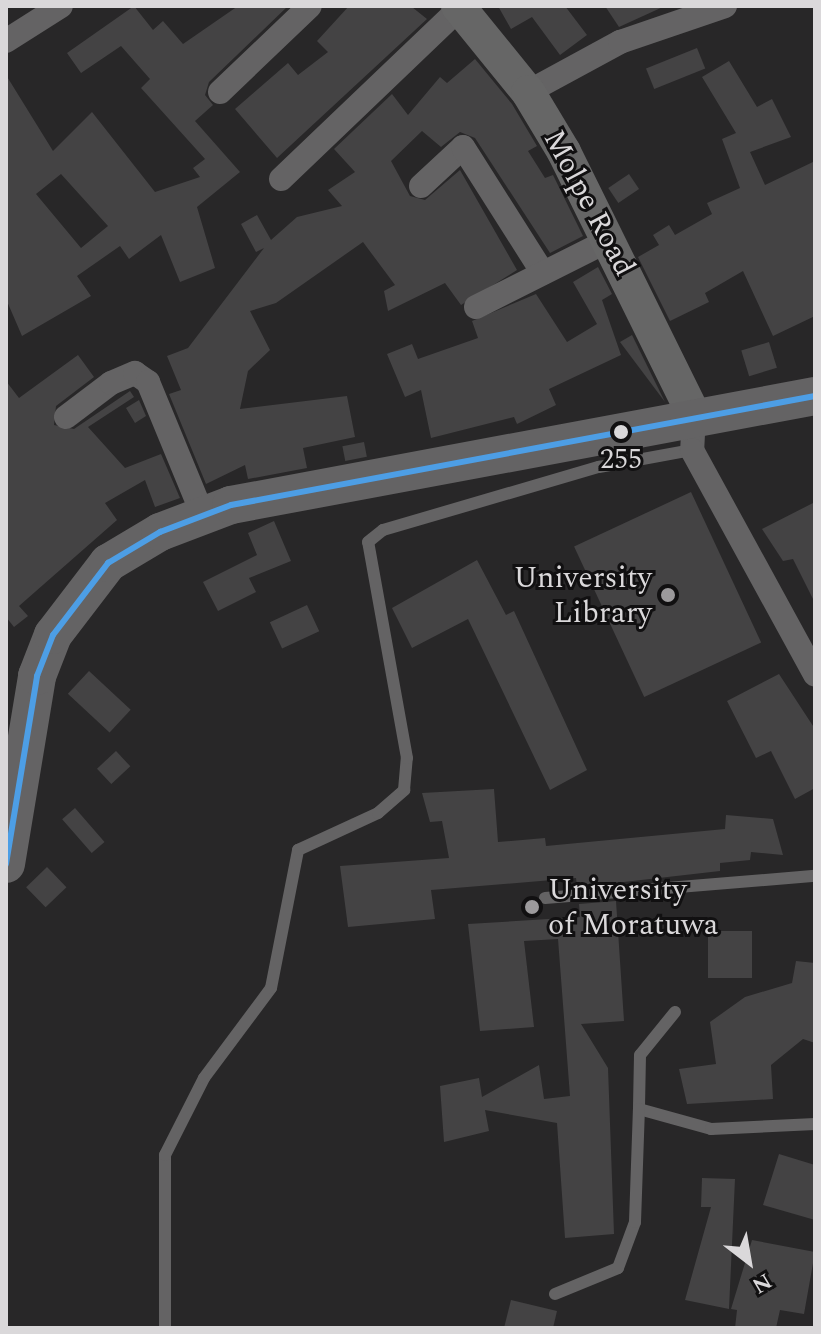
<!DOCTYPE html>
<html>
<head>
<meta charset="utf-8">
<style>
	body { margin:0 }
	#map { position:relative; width:821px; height:1334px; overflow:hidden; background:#282728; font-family:Spectral,serif }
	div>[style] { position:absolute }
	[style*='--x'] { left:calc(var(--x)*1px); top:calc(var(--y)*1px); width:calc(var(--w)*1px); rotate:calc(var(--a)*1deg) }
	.building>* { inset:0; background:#444344; transform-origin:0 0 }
	.lane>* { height:12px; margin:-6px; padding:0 6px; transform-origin:6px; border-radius:6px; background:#646364 }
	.street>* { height:24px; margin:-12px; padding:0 12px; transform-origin:12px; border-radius:12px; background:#646364 }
	.secondary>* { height:34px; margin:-17px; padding:0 17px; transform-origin:17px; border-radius:17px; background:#666 }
	.primary>* { height:38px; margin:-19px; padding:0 19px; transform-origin:19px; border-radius:19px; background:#646364 }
	.bus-1>* { height:6px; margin:-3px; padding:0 3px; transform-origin:3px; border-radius:3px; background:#4d9ee5 }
	.dots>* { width:22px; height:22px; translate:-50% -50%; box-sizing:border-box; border:4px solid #111011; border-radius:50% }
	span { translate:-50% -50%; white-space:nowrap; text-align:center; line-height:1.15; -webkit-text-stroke:6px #111011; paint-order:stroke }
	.bus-label { font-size:28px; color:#dad8da }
	.street-label { font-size:30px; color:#dad8da }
	.poi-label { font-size:30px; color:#dad8da }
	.right { translate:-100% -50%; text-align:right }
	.left { translate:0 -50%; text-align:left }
	.frame { position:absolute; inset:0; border:8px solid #dad8da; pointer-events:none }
	.north { position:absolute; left:709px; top:1222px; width:80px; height:80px; -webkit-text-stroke:6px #111011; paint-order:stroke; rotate:149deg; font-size:22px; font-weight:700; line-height:32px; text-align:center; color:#dad8da }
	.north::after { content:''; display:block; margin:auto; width:28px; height:36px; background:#dad8da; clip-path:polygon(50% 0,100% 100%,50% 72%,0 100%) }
</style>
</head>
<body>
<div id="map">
	<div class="building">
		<div style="clip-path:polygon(evenodd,134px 6px,153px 30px,163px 21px,183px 44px,238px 6px,288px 6px,209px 82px,205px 95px,213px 105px,195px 121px,240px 172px,197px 207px,215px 268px,180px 282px,161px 235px,129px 259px,120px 246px,77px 276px,91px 296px,22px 336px,6px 299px,6px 75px,53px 151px,92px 112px,155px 192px,200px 177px,193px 168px,205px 159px,141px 88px,150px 79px,121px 46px,81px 73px,67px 53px,134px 6px,61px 174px,108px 226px,81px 248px,36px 194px,61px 174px)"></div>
		<div style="clip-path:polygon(349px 6px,412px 7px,427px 19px,277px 158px,235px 109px,288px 63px,298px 75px,328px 52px,317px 41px)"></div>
		<div style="clip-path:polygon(498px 6px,565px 6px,587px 35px,560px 55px,532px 17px,511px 29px)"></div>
		<div style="clip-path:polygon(605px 6px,665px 6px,619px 27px)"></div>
		<div style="left:697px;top:48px;width:22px;height:55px;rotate:68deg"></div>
		<div style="clip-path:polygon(475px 59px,512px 104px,537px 146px,528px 151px,545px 178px,553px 175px,583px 236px,550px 253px,475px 138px,460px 132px,441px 147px,422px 131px,391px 161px,410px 196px,425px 200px,460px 170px,517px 270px,461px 305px,445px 283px,388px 311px,384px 291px,395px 285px,363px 242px,276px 303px,250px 311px,270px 350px,248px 371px,240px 409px,347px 396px,355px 437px,303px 448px,307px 468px,248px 479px,245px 465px,206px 484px,169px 394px,181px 390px,167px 356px,188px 348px,264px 248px,256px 252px,241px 224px,257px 215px,271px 240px,297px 217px,342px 206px,328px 190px,355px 172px,334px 149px,392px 94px,408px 115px,440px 77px,447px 83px)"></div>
		<div style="clip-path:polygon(729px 61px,757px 107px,772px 99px,791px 137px,750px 152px,765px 185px,815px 161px,815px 316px,773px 336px,743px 271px,705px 293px,709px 302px,670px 321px,638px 257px,659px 245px,653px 235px,669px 225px,675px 235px,712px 214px,707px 203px,740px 188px,722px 139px,736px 133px,702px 77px)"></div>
		<div style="left:629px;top:174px;width:18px;height:25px;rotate:56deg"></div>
		<div style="clip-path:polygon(598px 267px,612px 294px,602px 300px,621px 355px,549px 389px,556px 405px,517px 424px,514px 417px,431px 438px,421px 390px,405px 397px,387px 354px,412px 344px,418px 359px,478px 338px,472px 321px,536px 294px,567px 342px,597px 324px,573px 282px)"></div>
		<div style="clip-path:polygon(632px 335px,665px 402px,620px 342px)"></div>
		<div style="left:769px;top:342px;width:27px;height:29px;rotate:73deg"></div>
		<div style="clip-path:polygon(78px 355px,94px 377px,56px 406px,54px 425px,74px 429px,130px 391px,134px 397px,88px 427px,125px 468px,161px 454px,180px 498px,155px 507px,145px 480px,105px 503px,117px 520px,19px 606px,28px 616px,14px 627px,6px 617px,6px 381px,19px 398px)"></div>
		<div style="clip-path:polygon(139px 400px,146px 416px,135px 423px,126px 408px)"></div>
		<div style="left:364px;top:442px;width:15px;height:22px;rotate:79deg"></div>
		<div style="left:691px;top:492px;width:166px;height:129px;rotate:65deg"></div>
		<div style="clip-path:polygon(815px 502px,815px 603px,793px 559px,783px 561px,762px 529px)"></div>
		<div style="clip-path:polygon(274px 521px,291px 561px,249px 578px,256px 592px,218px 611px,203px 582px,257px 555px,248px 533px)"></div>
		<div style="clip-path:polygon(477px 560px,506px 615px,514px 611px,587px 770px,550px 790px,468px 619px,412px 648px,392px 608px)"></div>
		<div style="left:307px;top:605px;width:29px;height:41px;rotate:65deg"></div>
		<div style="left:89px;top:671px;width:57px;height:31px;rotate:43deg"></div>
		<div style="clip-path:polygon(779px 674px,815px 729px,815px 788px,795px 799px,771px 751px,756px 758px,727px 701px)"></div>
		<div style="left:116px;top:751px;width:21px;height:26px;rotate:47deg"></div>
		<div style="clip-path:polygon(494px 789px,498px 842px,545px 838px,546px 846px,725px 829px,726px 815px,773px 819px,783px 855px,751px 852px,750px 860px,720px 863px,720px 871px,615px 883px,577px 886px,576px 878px,431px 890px,435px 919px,348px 927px,340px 866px,449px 858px,442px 821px,430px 822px,422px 793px)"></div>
		<div style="left:75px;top:808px;width:45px;height:17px;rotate:49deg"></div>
		<div style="left:47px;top:867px;width:28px;height:29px;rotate:46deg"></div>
		<div style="clip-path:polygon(616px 901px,624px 1021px,581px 1024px,608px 1068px,614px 1234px,565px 1238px,557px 1123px,485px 1110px,489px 1131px,444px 1142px,440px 1086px,479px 1078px,482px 1097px,539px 1065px,544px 1099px,570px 1096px,558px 939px,524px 941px,534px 1027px,480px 1031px,468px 924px,580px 917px,579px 904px)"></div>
		<div style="left:708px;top:931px;width:44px;height:47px"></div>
		<div style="clip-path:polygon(796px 961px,815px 963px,815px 1043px,803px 1039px,771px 1065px,773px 1099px,687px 1104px,679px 1069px,716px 1064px,710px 1022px,745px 997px,792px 983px)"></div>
		<div style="clip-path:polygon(779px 1154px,815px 1165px,815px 1220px,763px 1205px)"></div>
		<div style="clip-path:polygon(702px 1178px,735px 1179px,729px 1309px,685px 1300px,711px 1207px,701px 1207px)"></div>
		<div style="clip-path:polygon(752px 1240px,815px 1252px,804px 1314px,780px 1310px,776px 1328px,735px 1328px,737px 1310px,731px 1309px)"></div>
		<div style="clip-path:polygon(511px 1300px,557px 1311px,553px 1328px,504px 1328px)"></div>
	</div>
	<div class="lane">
		<div style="--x:545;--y:898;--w:271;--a:-4.7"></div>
		<div style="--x:675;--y:1012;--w:55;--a:129.1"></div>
		<div style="--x:640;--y:1055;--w:54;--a:91.1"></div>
		<div style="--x:639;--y:1109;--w:75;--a:15.5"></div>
		<div style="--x:711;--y:1129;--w:104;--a:-2.8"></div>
		<div style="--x:555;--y:1294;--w:68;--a:-22.4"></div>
		<div style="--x:618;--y:1268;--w:49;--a:-69.7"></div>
		<div style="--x:635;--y:1222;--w:113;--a:-88"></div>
		<div style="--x:165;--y:1328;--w:173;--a:-90"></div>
		<div style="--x:165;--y:1155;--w:86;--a:-63.1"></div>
		<div style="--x:204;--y:1078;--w:112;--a:-53.3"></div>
		<div style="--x:271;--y:988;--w:141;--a:-78.9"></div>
		<div style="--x:298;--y:850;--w:88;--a:-24.8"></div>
		<div style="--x:378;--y:813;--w:35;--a:-41"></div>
		<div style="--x:404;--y:790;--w:32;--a:-85"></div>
		<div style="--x:407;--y:758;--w:219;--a:-100.2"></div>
		<div style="--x:368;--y:542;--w:19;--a:-39"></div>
		<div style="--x:383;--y:530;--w:225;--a:-16.3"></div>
		<div style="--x:599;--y:467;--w:95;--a:-10.4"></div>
	</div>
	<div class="street">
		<div style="--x:6;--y:41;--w:65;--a:-32.5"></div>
		<div style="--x:220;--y:92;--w:124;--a:-43.7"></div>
		<div style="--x:528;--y:92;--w:105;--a:-28.5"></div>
		<div style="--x:620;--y:42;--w:111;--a:-18.9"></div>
		<div style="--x:281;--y:179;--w:248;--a:-43.7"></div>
		<div style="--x:421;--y:186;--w:57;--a:-42.9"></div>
		<div style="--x:463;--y:147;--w:149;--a:57.6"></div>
		<div style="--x:476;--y:307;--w:151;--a:-26.7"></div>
		<div style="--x:694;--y:415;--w:35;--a:93"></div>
		<div style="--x:692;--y:450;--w:256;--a:61.3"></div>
		<div style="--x:66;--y:417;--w:56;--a:-37.1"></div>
		<div style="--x:111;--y:383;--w:26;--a:-23"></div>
		<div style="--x:135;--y:373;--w:16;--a:35"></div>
		<div style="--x:148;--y:382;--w:142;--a:67.6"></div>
	</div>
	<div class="secondary">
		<div style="--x:458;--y:6;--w:111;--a:50.9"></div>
		<div style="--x:528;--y:92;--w:70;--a:59"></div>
		<div style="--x:564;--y:152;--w:293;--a:63.7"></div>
	</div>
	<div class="primary">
		<div style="--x:6;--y:864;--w:191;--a:-80.6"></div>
		<div style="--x:37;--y:676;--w:44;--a:-68.7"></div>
		<div style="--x:53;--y:635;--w:91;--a:-52.6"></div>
		<div style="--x:108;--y:563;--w:61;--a:-30.8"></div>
		<div style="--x:160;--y:532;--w:76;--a:-20.8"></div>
		<div style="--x:231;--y:505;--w:594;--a:-10.57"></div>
	</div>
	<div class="bus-1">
		<div style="--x:6;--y:864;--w:191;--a:-80.6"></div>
		<div style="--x:37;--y:676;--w:44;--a:-68.7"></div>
		<div style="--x:53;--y:635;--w:91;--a:-52.6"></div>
		<div style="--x:108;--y:563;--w:61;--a:-30.8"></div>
		<div style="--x:160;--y:532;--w:76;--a:-20.8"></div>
		<div style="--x:231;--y:505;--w:594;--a:-10.57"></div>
	</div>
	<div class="dots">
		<div style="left:621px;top:432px;background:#dad8da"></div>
		<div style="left:668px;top:595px;background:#9c9a9c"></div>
		<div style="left:532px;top:907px;background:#9c9a9c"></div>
	</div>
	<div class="bus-label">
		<span style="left:621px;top:460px">255</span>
	</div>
	<div class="street-label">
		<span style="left:589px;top:203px;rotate:62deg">Molpe Road</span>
	</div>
	<div class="poi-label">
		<span class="right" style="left:652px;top:595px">University<br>Library</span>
		<span class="left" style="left:548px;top:907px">University<br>of Moratuwa</span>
	</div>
	<div class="frame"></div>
	<div class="north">N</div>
</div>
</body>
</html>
